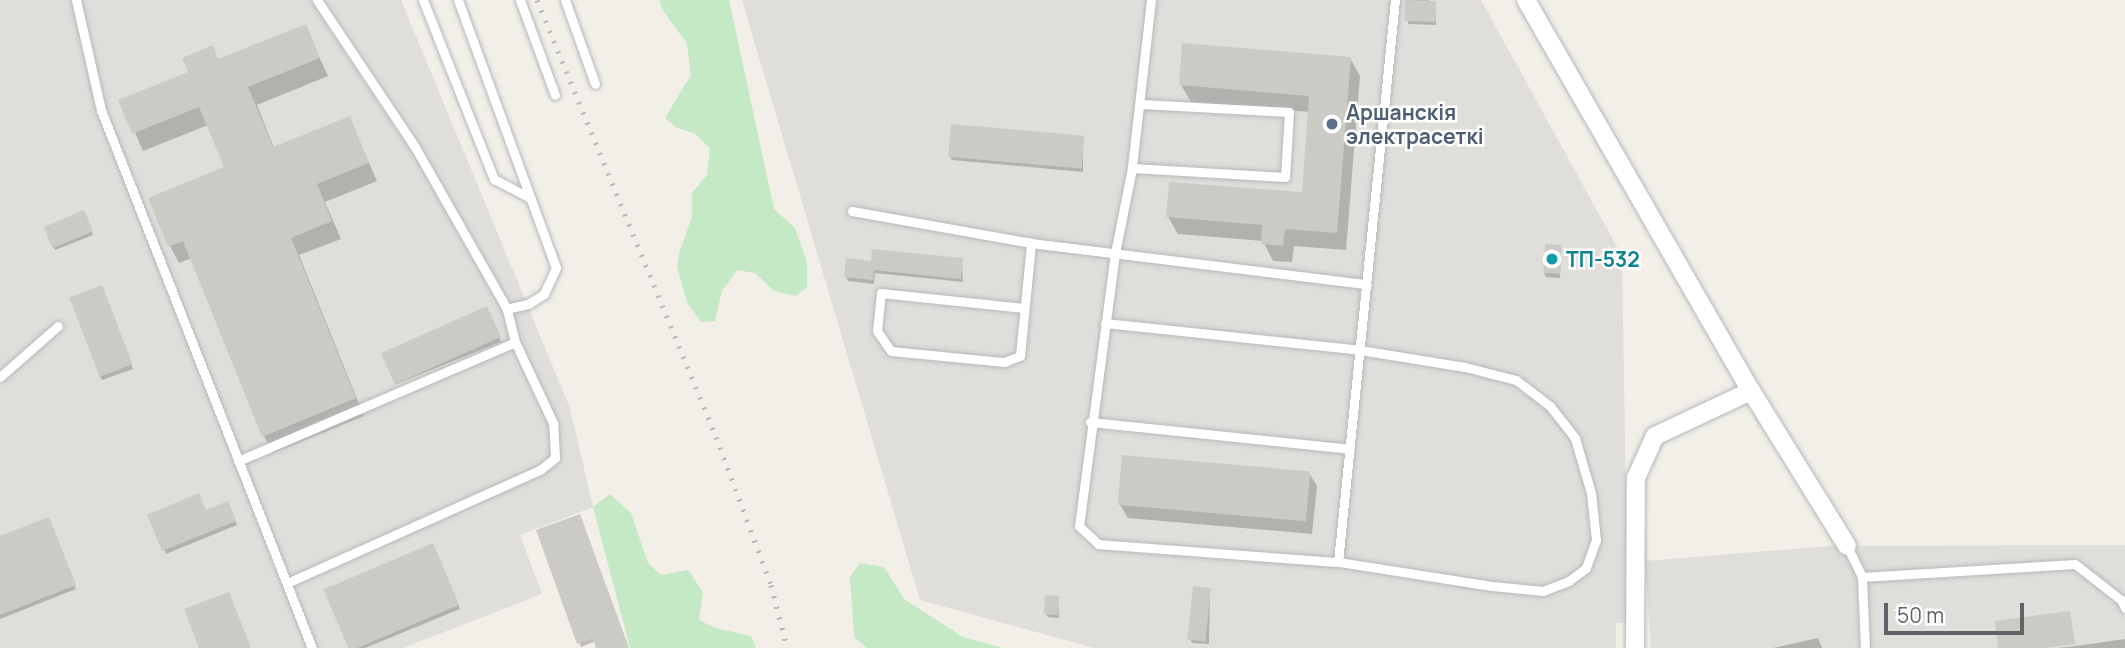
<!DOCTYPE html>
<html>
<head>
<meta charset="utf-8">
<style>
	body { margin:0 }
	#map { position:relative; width:2125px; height:648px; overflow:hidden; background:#f1efe8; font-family:Manrope,sans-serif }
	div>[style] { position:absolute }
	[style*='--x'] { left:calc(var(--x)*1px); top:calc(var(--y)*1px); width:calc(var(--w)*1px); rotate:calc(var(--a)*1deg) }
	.industrial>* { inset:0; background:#e0deda }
	.green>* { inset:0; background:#c5e8c5 }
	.shadow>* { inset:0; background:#0003; transform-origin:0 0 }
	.building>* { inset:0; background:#cccac5; transform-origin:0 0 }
	.roads { filter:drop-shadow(0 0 2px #b5b8bc) drop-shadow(0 0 2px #b5b8bc) }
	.service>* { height:9px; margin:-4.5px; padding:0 4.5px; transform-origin:4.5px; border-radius:4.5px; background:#fff }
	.minor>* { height:18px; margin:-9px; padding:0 9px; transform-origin:9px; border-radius:9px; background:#fff }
	.rail>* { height:5px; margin-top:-2.5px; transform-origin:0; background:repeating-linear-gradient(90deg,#b6b7b8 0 2px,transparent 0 11px) }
	.dots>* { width:19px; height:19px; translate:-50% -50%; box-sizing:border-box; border:4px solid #fff; border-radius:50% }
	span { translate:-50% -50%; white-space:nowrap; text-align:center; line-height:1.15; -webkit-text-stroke:5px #fff; paint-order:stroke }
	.service-label { font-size:21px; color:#4e5e75; font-weight:700 }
	.left { translate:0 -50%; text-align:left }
	.culture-label { font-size:21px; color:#0d838f; font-weight:700 }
	.scale { position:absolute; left:1884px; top:603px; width:140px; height:32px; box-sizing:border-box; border:4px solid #5f6368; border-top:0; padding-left:9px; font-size:21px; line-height:24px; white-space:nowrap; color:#5f6368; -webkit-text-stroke:5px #fff; paint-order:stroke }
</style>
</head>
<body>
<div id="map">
	<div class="industrial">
		<div style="clip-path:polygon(0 0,401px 0,570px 408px,593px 507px,520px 535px,542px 594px,403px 648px,0 648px)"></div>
		<div style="clip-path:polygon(742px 0,1481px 0,1622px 256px,1628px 623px,1616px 623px,1616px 648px,1094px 648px,920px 600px)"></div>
		<div style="clip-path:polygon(2125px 545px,2125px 648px,1651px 648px,1645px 561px,1831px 546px)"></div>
	</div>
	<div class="green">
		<div style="clip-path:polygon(659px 0,729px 0,774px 209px,795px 228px,807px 262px,807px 287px,796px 296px,774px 291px,755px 273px,737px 270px,722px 291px,715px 321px,701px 322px,687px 302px,677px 267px,680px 250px,692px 217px,692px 193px,707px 175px,710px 148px,694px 133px,677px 128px,665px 118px,691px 75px,687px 44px,662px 9px)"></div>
		<div style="clip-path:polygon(610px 494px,631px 513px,648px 563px,661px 575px,688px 570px,703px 592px,699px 620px,715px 628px,751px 636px,756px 648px,630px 648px,593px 507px)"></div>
		<div style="clip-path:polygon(860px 563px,884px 567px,904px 599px,963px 637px,1003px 648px,867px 648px,854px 637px,850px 577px)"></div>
	</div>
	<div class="shadow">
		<div style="clip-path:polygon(1407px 0,1429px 0,1429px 3px,1435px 3px,1436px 25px,1408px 24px)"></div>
		<div style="clip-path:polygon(305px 26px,328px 76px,257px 105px,274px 148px,349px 118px,377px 181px,325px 202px,341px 239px,299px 255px,364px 416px,273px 453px,264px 436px,192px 258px,179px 263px,170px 246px,226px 168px,208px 125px,143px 151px,121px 101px,190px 73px,212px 47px,219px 61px)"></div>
		<div style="clip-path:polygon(1350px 58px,1360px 76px,1346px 250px,1294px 246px,1292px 262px,1273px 261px,1263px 241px,1178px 234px,1168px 217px,1303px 194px,1310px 112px,1191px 102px,1181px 85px)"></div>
		<div style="clip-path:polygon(1083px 138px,1083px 172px,952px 160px,950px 156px)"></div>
		<div style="clip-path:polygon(86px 215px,93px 235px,55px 250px,53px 246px)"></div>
		<div style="clip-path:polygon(1561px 247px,1560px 278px,1546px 277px,1544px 273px)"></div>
		<div style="clip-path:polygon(962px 260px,963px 282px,875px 273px,874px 284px,848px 281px,846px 277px,873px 263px)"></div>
		<div style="clip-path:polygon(104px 291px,133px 369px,102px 380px,100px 376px)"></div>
		<div style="left:489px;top:312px;width:32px;height:114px;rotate:68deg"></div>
		<div style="clip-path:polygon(1309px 473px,1317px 486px,1312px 534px,1128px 518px,1120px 505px)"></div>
		<div style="clip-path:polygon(229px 507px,237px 525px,166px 554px,149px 516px,206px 512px)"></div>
		<div style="clip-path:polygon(50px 522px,76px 589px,0 619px,0 538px)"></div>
		<div style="clip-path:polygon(538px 531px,628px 648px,598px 648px,596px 641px,581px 647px)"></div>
		<div style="clip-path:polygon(435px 549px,460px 609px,365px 648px,349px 648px,325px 589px)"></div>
		<div style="clip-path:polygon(1210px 590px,1209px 644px,1192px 643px,1190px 639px)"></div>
		<div style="clip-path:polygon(1058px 598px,1059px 618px,1048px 617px,1046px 614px)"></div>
		<div style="clip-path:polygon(1818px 638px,1822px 648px,1773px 648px)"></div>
		<div style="clip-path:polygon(2125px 639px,2125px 648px,2058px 648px,2076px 646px)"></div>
	</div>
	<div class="building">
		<div style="left:1405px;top:0;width:31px;height:21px;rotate:2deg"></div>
		<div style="clip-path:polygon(306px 24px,320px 58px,248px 87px,273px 147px,350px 116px,369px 163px,317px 184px,332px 221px,291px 238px,356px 398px,262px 437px,183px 241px,168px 247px,148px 198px,224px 167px,199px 107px,132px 134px,118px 100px,188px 72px,182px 58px,213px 45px,218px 59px)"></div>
		<div style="clip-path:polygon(1182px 43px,1351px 57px,1337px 233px,1285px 229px,1283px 246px,1261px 244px,1262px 225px,1166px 217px,1169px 182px,1302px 192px,1309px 96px,1179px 85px)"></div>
		<div style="left:951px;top:124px;width:134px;height:33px;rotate:5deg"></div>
		<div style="left:84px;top:210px;width:23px;height:44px;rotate:67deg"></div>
		<div style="left:1545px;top:244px;width:17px;height:29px;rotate:3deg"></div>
		<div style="clip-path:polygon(872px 249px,963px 258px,961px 279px,874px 270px,873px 280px,844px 277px,846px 258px,871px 261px)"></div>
		<div style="left:102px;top:285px;width:85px;height:35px;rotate:69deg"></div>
		<div style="left:487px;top:306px;width:34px;height:116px;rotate:66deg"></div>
		<div style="left:1122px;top:455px;width:189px;height:50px;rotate:5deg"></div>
		<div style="clip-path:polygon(199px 493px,206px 510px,228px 501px,236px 521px,162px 551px,147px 515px)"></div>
		<div style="clip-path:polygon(580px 514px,629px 648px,596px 648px,593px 638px,577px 644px,536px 530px)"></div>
		<div style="clip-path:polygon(49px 517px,76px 585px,0 615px,0 536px)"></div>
		<div style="left:433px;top:543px;width:67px;height:119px;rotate:67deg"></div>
		<div style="left:1193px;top:586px;width:18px;height:54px;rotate:6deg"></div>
		<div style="clip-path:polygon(229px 592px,251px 648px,199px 648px,184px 609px)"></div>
		<div style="left:1045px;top:595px;width:14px;height:19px;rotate:4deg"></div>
		<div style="clip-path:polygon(2070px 611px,2075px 644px,2045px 648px,1998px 648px,1995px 621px)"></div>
	</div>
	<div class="roads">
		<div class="service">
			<div style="--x:76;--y:0;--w:113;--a:77.2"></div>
			<div style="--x:101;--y:110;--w:578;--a:68.59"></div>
			<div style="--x:423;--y:0;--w:193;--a:68.4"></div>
			<div style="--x:494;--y:179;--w:41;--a:27.8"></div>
			<div style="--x:458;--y:0;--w:285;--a:69.9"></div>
			<div style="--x:556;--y:268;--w:29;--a:115"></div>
			<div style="--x:544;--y:294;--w:19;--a:148"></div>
			<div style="--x:528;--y:304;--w:22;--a:167"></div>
			<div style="--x:520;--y:0;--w:101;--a:69.8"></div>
			<div style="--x:565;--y:0;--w:89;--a:70.3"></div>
			<div style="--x:1151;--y:0;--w:169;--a:96.5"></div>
			<div style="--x:1132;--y:168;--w:87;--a:101.3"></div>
			<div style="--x:1115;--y:253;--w:275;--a:97.5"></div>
			<div style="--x:1079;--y:526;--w:26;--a:43"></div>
			<div style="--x:1098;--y:544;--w:241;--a:4.3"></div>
			<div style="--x:1338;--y:562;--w:565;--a:-84.21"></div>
			<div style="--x:1132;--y:168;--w:153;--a:3.4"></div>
			<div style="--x:1285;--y:177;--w:65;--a:-86.5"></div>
			<div style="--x:1289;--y:112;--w:148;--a:-176.9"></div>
			<div style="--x:852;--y:211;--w:182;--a:10.1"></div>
			<div style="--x:1031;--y:243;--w:338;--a:7"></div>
			<div style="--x:1024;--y:308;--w:144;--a:-174"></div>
			<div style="--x:881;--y:293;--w:38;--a:96"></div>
			<div style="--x:877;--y:331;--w:24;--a:55"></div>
			<div style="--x:891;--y:351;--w:114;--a:5.6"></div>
			<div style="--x:1004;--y:362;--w:17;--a:-21"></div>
			<div style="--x:1020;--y:356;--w:114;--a:-84.4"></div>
			<div style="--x:1105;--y:323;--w:256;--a:6"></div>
			<div style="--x:1360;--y:350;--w:106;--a:9.2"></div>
			<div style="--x:1465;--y:367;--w:53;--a:14.3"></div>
			<div style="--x:1516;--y:380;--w:43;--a:37.4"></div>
			<div style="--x:1550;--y:406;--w:41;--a:52"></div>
			<div style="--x:1575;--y:438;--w:57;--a:73.8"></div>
			<div style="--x:1591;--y:493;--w:47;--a:83.9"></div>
			<div style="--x:1596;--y:540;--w:30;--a:110"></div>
			<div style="--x:1586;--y:568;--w:21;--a:143"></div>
			<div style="--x:1569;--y:581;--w:28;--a:159"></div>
			<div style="--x:1543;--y:591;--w:51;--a:-174.4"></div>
			<div style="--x:1492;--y:586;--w:156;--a:-171.1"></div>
			<div style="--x:0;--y:377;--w:77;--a:-41.3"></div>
			<div style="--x:1090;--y:422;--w:261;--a:5.9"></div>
			<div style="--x:238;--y:461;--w:301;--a:-23.2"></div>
			<div style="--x:515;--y:342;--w:34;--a:-104"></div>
			<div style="--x:507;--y:309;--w:186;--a:-119.6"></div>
			<div style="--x:415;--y:147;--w:177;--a:-123.7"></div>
			<div style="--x:1847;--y:546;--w:34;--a:64"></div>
			<div style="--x:1862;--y:577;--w:213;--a:-3.5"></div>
			<div style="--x:2075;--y:564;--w:58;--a:38"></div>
			<div style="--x:2121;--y:600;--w:9;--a:63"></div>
			<div style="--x:1862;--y:577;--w:71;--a:87.6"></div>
			<div style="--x:287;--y:583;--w:277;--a:-24.1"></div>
			<div style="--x:540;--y:470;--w:19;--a:-39"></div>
			<div style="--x:555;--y:458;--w:35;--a:-93"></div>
			<div style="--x:553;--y:423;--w:89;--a:-115.1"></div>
		</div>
		<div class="minor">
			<div style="--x:1526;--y:0;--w:451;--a:60.1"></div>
			<div style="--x:1751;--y:391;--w:182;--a:58.2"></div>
			<div style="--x:1635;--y:648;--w:170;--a:-89.7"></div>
			<div style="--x:1636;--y:478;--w:46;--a:-65.7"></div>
			<div style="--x:1655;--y:436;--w:106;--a:-25.1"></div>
		</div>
	</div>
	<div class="rail">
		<div style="--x:537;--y:0;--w:472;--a:67.7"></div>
		<div style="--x:716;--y:437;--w:158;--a:69.6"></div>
		<div style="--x:771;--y:585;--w:65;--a:75.7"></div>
	</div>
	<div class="dots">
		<div style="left:1332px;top:124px;background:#5c6f8a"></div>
		<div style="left:1552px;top:259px;background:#0f9aa8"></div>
	</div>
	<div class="service-label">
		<span class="left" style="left:1346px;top:124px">Аршанскія<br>электрасеткі</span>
	</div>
	<div class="culture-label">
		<span class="left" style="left:1566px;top:259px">ТП-532</span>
	</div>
	<div class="scale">50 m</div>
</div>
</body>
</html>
